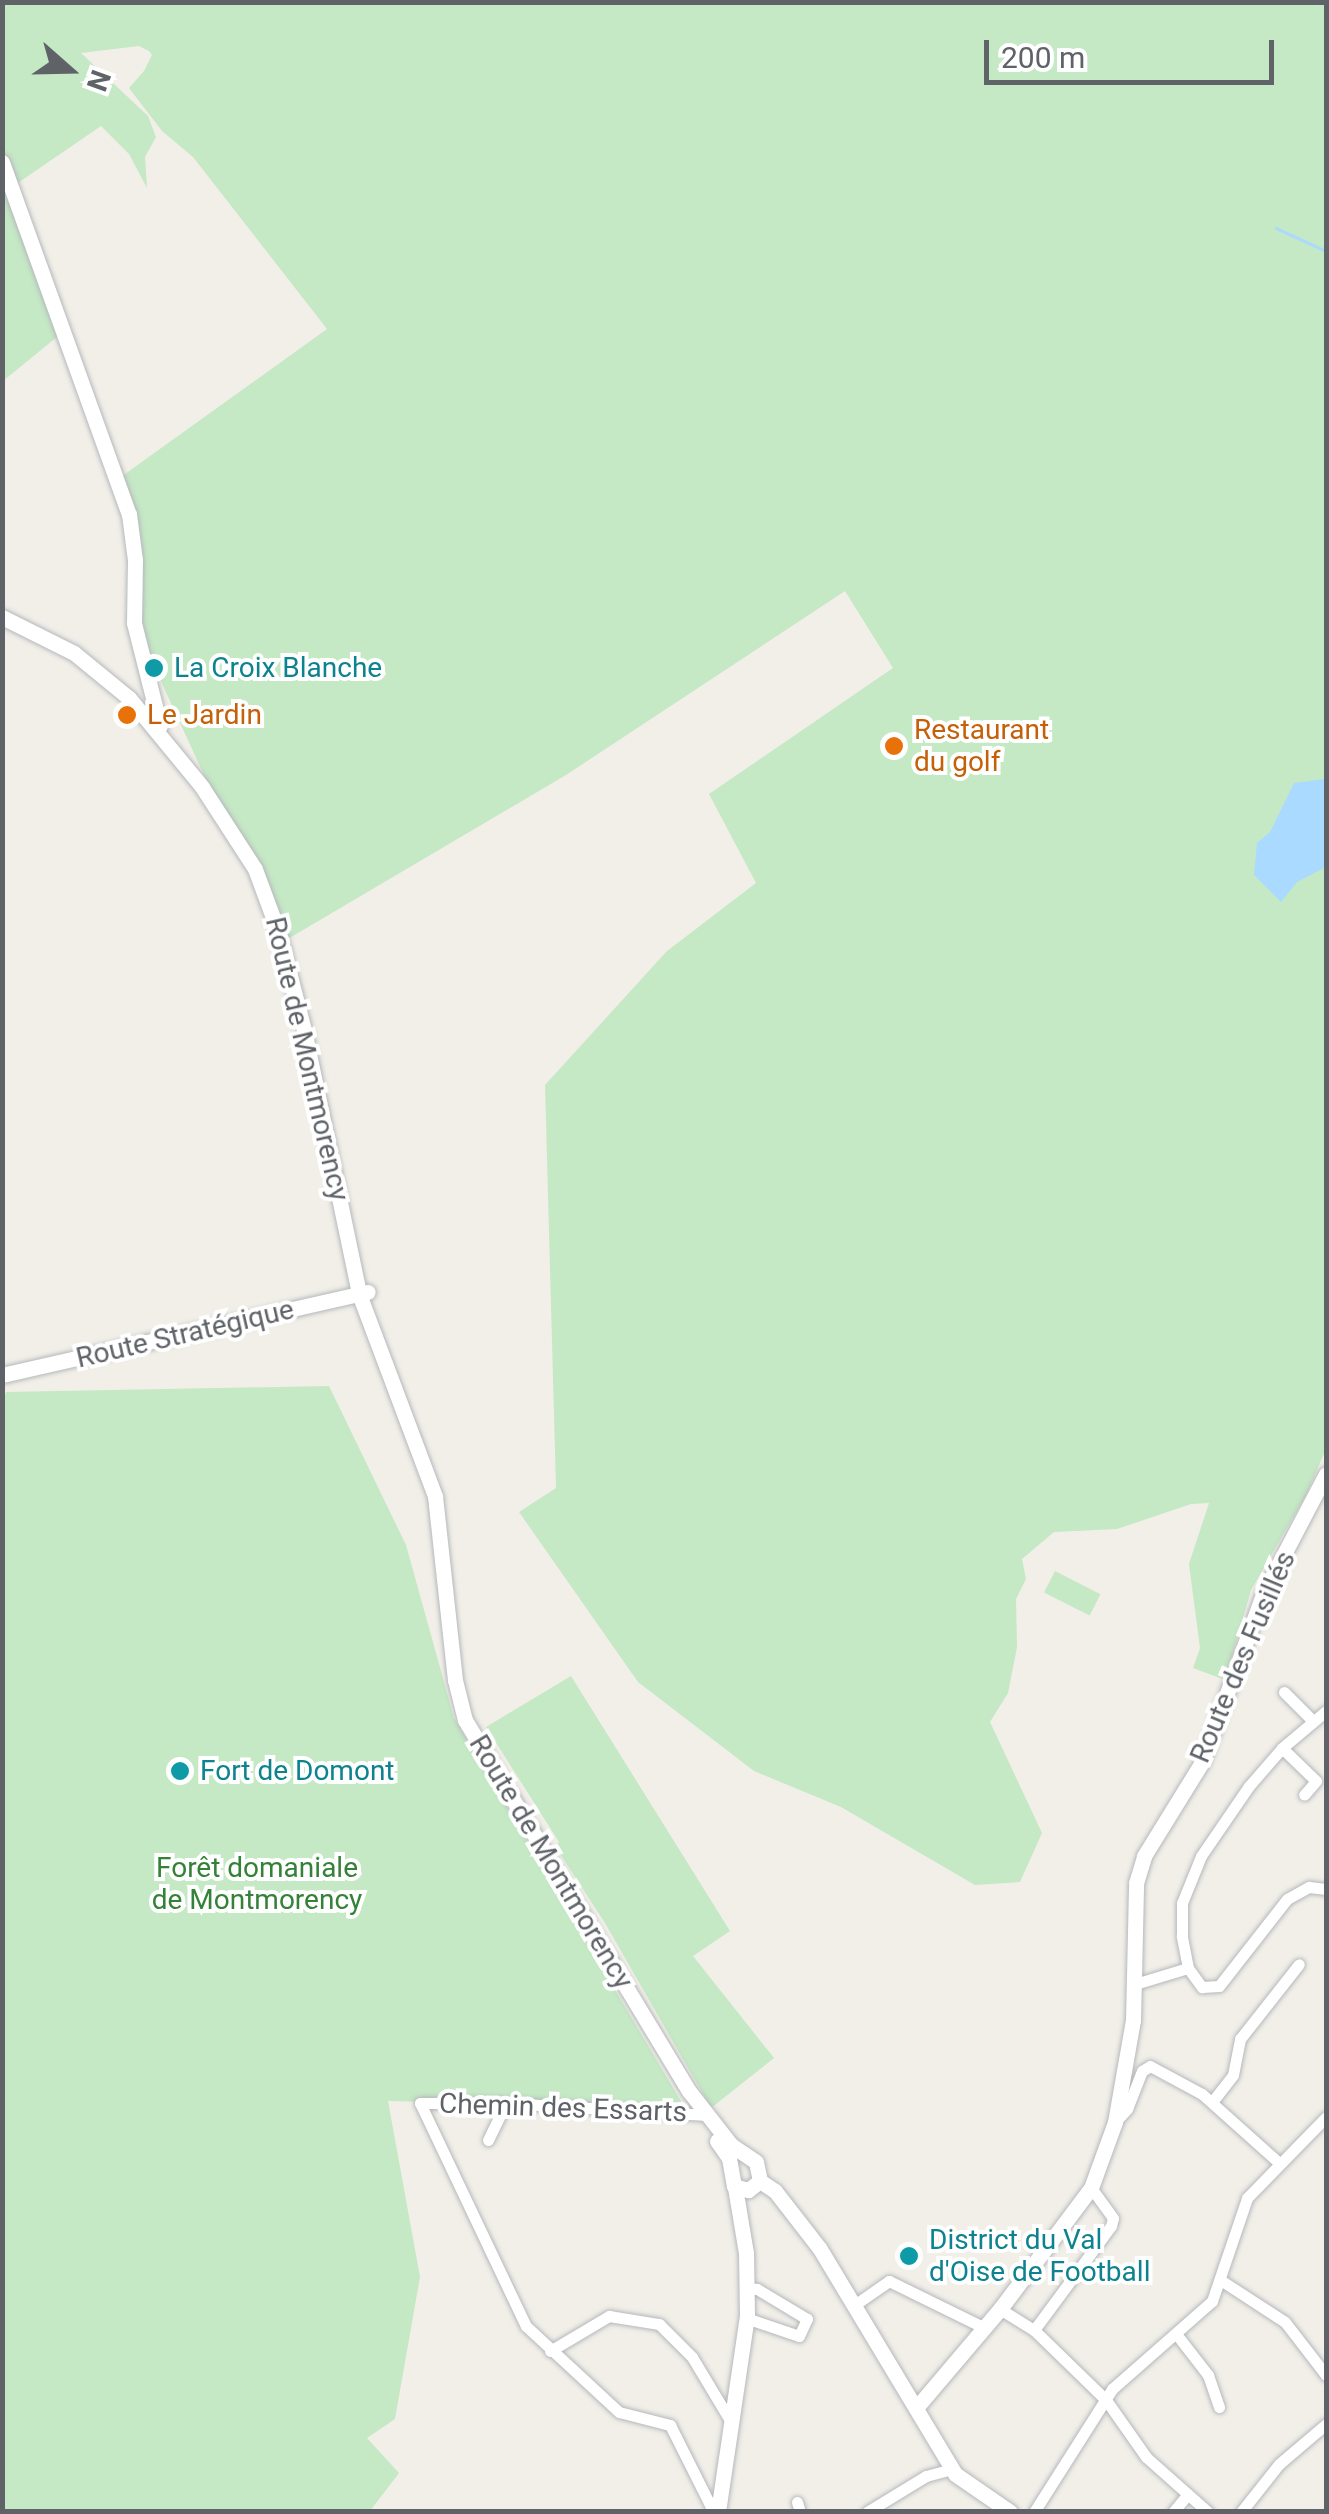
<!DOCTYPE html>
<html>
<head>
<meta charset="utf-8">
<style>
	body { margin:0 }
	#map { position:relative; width:1329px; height:2514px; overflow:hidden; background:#f1efe8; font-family:Roboto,sans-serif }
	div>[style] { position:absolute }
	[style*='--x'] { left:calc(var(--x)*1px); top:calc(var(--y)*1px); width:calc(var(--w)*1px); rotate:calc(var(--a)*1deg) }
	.green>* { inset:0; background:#c5e8c5; transform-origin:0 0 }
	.water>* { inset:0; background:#aadaff }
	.stream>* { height:2.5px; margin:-1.25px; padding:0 1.25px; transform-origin:1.25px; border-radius:1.25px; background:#aadaff }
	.roads { filter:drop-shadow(0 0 2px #b5b8bc) drop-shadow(0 0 2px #b5b8bc) }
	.street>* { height:11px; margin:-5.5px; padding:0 5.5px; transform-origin:5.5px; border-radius:5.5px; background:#fff }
	.secondary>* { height:15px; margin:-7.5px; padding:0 7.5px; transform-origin:7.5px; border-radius:7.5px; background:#fff }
	.dots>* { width:28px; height:28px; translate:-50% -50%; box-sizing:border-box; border:5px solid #fff; border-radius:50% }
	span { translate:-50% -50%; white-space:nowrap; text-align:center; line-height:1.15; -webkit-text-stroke:8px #fff; paint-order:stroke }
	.culture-label { font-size:28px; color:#0d838f }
	.left { translate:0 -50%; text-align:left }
	.food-label { font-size:28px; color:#c56008 }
	.street-label { font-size:28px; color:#5f6368 }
	.park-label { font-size:28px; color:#348238 }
	.frame { position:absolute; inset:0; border:5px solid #5f6368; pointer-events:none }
	.north { position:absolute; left:20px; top:20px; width:100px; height:100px; -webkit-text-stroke:8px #fff; paint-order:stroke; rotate:110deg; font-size:28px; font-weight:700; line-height:40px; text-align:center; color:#5f6368 }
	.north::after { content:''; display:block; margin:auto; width:35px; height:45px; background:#5f6368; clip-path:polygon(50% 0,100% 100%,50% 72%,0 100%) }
	.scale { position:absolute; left:984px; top:40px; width:290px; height:45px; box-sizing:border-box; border:5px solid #5f6368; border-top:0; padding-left:12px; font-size:30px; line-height:35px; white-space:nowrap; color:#5f6368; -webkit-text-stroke:8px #fff; paint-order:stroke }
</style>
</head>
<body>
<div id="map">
	<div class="green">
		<div style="clip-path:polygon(2px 3px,1326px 3px,1326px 1449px,1306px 1495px,1251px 1590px,1225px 1680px,1193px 1668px,1200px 1648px,1189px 1564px,1209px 1503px,1191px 1504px,1117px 1529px,1054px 1532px,1022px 1559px,1026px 1579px,1016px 1599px,1017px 1647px,1008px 1693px,990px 1722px,1042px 1833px,1020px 1882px,975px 1885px,841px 1807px,754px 1771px,638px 1682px,519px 1512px,556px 1488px,545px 1085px,667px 951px,756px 883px,709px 794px,893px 668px,845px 591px,566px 775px,281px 943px,143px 642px,118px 479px,327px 329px,193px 157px,162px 131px,129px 88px,144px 71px,152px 55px,149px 51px,139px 46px,81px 53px,148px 116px,156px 137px,145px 157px,147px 188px,129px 154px,101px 126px,12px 187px,63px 332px,3px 381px)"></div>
		<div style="clip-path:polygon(329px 1386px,406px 1545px,454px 1718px,685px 2108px,388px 2101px,420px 2277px,395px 2419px,367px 2438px,399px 2473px,370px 2511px,3px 2512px,3px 1404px,6px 1392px)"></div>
		<div style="left:1055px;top:1571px;width:51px;height:24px;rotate:27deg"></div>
		<div style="clip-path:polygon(571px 1676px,730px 1931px,693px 1956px,774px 2058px,711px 2108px,605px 1923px,555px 1846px,559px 1842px,486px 1727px)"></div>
	</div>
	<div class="water">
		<div style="clip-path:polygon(1325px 779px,1326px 867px,1297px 882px,1281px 902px,1254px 875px,1257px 843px,1270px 832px,1294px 783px)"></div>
	</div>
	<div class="stream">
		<div style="--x:1276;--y:228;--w:55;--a:24.7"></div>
	</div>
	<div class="roads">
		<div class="street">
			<div style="--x:1284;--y:1692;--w:41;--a:45"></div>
			<div style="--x:1282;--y:1748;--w:47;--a:44.1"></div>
			<div style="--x:1316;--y:1781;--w:18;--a:131"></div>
			<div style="--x:1188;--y:1968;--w:33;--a:-101"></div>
			<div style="--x:1182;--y:1936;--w:33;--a:-90"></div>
			<div style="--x:1182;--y:1903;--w:51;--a:-68"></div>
			<div style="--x:1201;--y:1856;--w:85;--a:-55.6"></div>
			<div style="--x:1249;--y:1786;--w:50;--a:-49"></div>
			<div style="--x:1282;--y:1748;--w:57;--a:-40.1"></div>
			<div style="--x:1135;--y:1984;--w:55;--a:-16.8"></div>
			<div style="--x:1188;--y:1968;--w:24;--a:54"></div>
			<div style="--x:1202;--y:1987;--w:17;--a:-3"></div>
			<div style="--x:1219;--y:1986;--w:110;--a:-52"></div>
			<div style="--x:1287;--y:1899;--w:25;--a:-29"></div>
			<div style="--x:1309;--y:1887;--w:17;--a:7"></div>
			<div style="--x:1212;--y:2102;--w:34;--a:-52"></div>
			<div style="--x:1233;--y:2075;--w:37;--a:-79"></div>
			<div style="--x:1240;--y:2039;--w:95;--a:-51.8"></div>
			<div style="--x:707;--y:2115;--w:201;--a:-176.6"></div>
			<div style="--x:506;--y:2103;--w:86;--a:180"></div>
			<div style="--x:420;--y:2103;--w:247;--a:64.6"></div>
			<div style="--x:526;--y:2326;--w:127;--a:42.8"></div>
			<div style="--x:619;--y:2412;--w:53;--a:14.3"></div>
			<div style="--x:670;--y:2425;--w:89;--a:63.4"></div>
			<div style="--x:710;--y:2505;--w:9;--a:13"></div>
			<div style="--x:1115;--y:2122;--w:18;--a:-47"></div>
			<div style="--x:1127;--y:2109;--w:41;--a:-68.5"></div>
			<div style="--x:1142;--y:2071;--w:9;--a:-32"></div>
			<div style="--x:1150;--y:2066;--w:59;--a:28.3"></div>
			<div style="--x:1202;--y:2094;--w:102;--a:41.8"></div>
			<div style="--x:488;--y:2140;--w:41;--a:-64.1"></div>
			<div style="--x:1222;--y:2281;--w:75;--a:33.1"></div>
			<div style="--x:1285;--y:2322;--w:67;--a:52.3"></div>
			<div style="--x:853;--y:2306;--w:44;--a:-34.8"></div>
			<div style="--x:889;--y:2281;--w:105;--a:26.1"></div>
			<div style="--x:1000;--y:2309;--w:40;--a:32"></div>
			<div style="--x:1034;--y:2330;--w:100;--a:44.2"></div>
			<div style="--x:1106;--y:2400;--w:70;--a:54.9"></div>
			<div style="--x:1146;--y:2457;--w:83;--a:41.6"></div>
			<div style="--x:746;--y:2318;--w:56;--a:18.8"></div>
			<div style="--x:799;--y:2336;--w:19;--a:-65"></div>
			<div style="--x:807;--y:2319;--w:58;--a:-149"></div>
			<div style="--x:757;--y:2289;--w:10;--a:-174"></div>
			<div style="--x:1034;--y:2330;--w:129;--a:-53.5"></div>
			<div style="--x:1111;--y:2226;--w:8;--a:-76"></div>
			<div style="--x:1113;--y:2218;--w:37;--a:-126"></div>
			<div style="--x:1177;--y:2335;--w:51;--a:52.2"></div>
			<div style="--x:1208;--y:2375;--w:34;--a:71"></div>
			<div style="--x:550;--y:2351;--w:69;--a:-30.7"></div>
			<div style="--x:609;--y:2316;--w:51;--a:9.1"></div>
			<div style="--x:659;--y:2324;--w:47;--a:45"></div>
			<div style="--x:692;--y:2357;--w:76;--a:59"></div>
			<div style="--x:797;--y:2502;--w:10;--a:73"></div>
			<div style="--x:867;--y:2512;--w:69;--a:-31.4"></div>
			<div style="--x:926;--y:2476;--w:27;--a:-15"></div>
			<div style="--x:1034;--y:2512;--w:146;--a:-57.6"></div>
			<div style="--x:1112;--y:2389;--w:133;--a:-41.3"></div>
			<div style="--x:1212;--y:2301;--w:109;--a:-71.2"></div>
			<div style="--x:1247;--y:2198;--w:113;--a:-45.7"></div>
			<div style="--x:1173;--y:2512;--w:23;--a:-50"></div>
			<div style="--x:1241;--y:2512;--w:61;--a:-51.6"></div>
			<div style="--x:1279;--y:2464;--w:62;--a:-40.4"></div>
		</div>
		<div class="secondary">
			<div style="--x:2;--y:162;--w:374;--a:70.2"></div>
			<div style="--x:129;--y:514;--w:46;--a:82.6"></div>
			<div style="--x:135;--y:560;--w:63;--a:90.9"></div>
			<div style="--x:134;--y:623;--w:106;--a:75.8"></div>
			<div style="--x:2;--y:617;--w:80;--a:26.6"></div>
			<div style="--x:74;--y:653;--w:71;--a:39.3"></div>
			<div style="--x:129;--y:698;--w:115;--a:50.6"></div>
			<div style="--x:202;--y:787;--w:98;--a:57.1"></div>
			<div style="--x:255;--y:869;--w:69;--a:69.7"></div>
			<div style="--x:279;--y:934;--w:99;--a:75.4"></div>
			<div style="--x:304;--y:1030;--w:270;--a:78.2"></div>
			<div style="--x:359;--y:1294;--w:216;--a:69.4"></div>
			<div style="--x:435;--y:1496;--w:185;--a:83.8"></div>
			<div style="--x:455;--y:1680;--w:41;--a:76"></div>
			<div style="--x:465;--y:1720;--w:433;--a:58.9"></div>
			<div style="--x:689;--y:2091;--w:68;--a:52.1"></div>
			<div style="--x:731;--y:2145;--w:30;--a:34"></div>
			<div style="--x:756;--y:2162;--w:19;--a:78"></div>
			<div style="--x:2;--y:1375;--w:375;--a:-12.8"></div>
			<div style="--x:717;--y:2141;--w:21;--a:55"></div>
			<div style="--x:729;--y:2158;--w:28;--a:80"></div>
			<div style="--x:734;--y:2186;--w:15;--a:16"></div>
			<div style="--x:748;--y:2190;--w:15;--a:-37"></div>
			<div style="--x:760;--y:2181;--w:18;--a:34"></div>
			<div style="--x:775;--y:2191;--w:73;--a:52.2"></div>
			<div style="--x:820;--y:2249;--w:262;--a:59"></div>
			<div style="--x:955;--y:2474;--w:67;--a:34.6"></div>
			<div style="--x:916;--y:2408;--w:130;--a:-49.7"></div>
			<div style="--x:1000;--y:2309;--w:151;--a:-53.1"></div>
			<div style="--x:1091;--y:2188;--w:70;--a:-70"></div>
			<div style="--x:1115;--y:2122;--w:104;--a:-80"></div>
			<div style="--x:1133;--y:2020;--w:137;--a:-88.7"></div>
			<div style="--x:1136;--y:1883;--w:28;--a:-73"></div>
			<div style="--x:1144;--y:1856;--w:110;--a:-58.3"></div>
			<div style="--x:1202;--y:1762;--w:181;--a:-70"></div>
			<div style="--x:1264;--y:1592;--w:133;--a:-62.3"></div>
			<div style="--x:718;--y:2512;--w:199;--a:-81.6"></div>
			<div style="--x:747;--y:2315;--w:62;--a:-90.9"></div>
			<div style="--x:746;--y:2253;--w:67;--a:-99.5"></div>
		</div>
	</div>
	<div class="dots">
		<div style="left:154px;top:668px;background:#0f9aa8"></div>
		<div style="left:127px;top:715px;background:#e8710a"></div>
		<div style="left:894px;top:746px;background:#e8710a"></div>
		<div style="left:180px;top:1771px;background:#0f9aa8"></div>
		<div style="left:909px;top:2256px;background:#0f9aa8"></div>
	</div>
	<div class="culture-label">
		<span class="left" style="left:174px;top:668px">La Croix Blanche</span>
		<span class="left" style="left:200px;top:1771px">Fort de Domont</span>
		<span class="left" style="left:929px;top:2256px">District du Val<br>d'Oise de Football</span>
	</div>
	<div class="food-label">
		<span class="left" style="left:147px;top:715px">Le Jardin</span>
		<span class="left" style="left:914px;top:746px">Restaurant<br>du golf</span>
	</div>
	<div class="street-label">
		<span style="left:307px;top:1059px;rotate:77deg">Route de Montmorency</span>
		<span style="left:185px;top:1334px;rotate:-13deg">Route Stratégique</span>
		<span style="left:1243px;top:1657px;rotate:-67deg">Route des Fusillés</span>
		<span style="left:551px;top:1862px;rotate:59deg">Route de Montmorency</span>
		<span style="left:563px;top:2108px;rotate:2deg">Chemin des Essarts</span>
	</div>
	<div class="park-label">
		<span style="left:257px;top:1884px">Forêt domaniale<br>de Montmorency</span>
	</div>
	<div class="frame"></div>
	<div class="north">N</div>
	<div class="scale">200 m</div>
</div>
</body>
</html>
